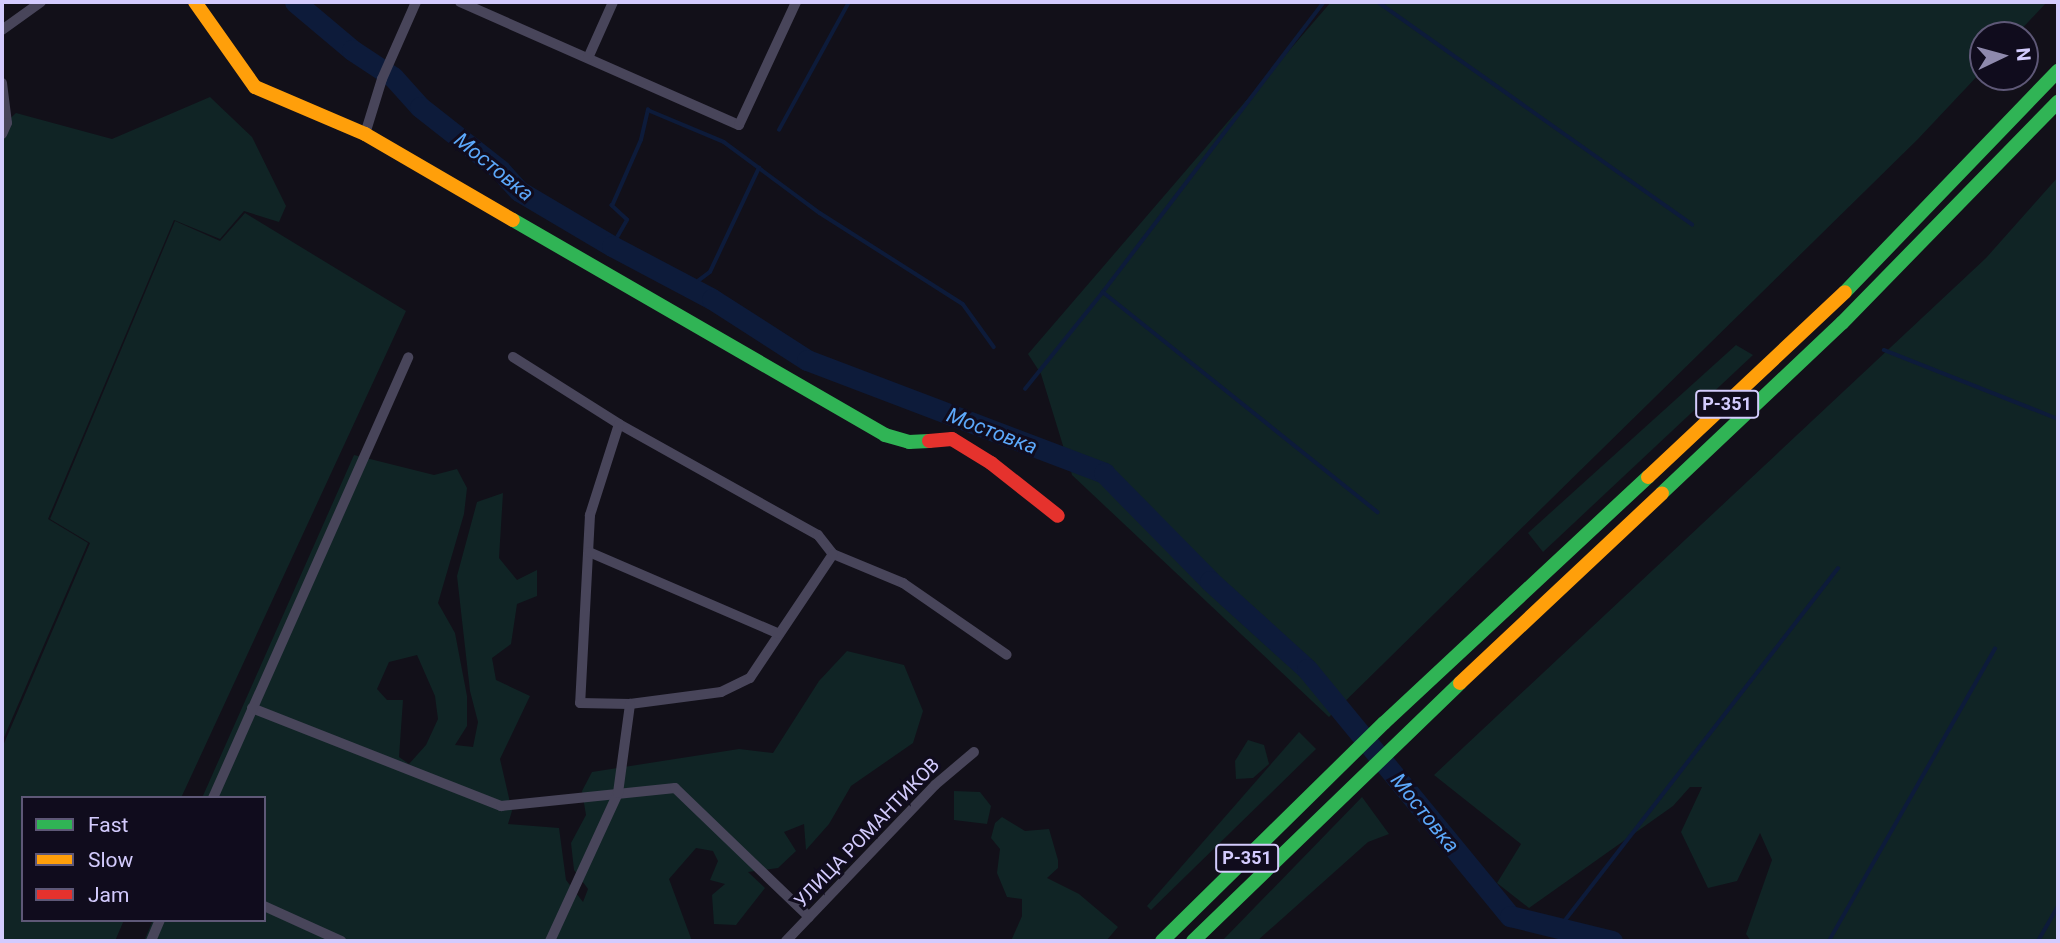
<!DOCTYPE html>
<html>
<head>
<meta charset="utf-8">
<style>
	body { margin:0 }
	#map { position:relative; width:2060px; height:943px; overflow:hidden; background:#121019; font-family:Roboto,sans-serif }
	div>[style] { position:absolute }
	[style*='--x'] { left:calc(var(--x)*1px); top:calc(var(--y)*1px); width:calc(var(--w)*1px); rotate:calc(var(--a)*1deg) }
	.green>* { inset:0; background:#102425 }
	.stream>* { height:3.5px; margin:-1.75px; padding:0 1.75px; transform-origin:1.75px; border-radius:1.75px; background:#0d1b3a }
	.river>* { height:21px; margin:-10.5px; padding:0 10.5px; transform-origin:10.5px; border-radius:10.5px; background:#0d1b3a }
	.street>* { height:10px; margin:-5px; padding:0 5px; transform-origin:5px; border-radius:5px; background:#48455a }
	.fast>* { height:14px; margin:-7px; padding:0 7px; transform-origin:7px; border-radius:7px; background:#30b455 }
	.slow>* { height:14px; margin:-7px; padding:0 7px; transform-origin:7px; border-radius:7px; background:#ff9f0a }
	.jam>* { height:14px; margin:-7px; padding:0 7px; transform-origin:7px; border-radius:7px; background:#e5322d }
	span { translate:-50% -50%; white-space:nowrap; text-align:center; line-height:1.15; -webkit-text-stroke:6px #100c1d; paint-order:stroke }
	.shield-label span { padding:2px 5px; background:#100c1d; border:2px solid; border-radius:5px; -webkit-text-stroke-width:0 }
	.shield-label { font-size:18px; color:#d3cbfd; font-weight:700 }
	.street-label { font-size:19px; color:#d3cbfd }
	.water-label { font-size:21px; color:#5ca8fa; font-style:italic }
	.frame { position:absolute; inset:0; border:4px solid #d3cbfd; pointer-events:none }
	.legend { position:absolute; left:21px; top:796px; width:245px; height:126px; box-sizing:border-box; background:#100c1d; border:2px solid #5e5877; margin:0; padding:9px 12px; list-style:none; font-size:21px; color:#d3cbfd }
	.legend li { display:flex; align-items:center; gap:14px; height:35px }
	.legend b { width:35px; border:2px solid #5e5877 }
	.north { position:absolute; left:1969px; top:21px; width:70px; height:70px; box-sizing:border-box; background:#100c1d; border:2px solid #5e5877; border-radius:50%; rotate:85deg; font-size:19px; font-weight:700; line-height:28px; text-align:center; color:#d3cbfd }
	.north::after { content:''; display:block; margin:auto; width:24px; height:32px; background:#8f8aad; clip-path:polygon(50% 0,100% 100%,50% 72%,0 100%) }
</style>
</head>
<body>
<div id="map">
	<div class="green">
		<div style="clip-path:polygon(1331px 2px,2047px 2px,2016px 35px,1983px 35px,1983px 70px,1918px 139px,1329px 717px,1072px 475px,1041px 374px,1028px 354px)"></div>
		<div style="clip-path:polygon(210px 97px,252px 137px,286px 206px,279px 222px,244px 211px,220px 239px,174px 220px,48px 519px,88px 543px,2px 742px,2px 126px,16px 113px,112px 139px)"></div>
		<div style="clip-path:polygon(2058px 177px,2058px 941px,1751px 941px,1746px 934px,1772px 860px,1760px 833px,1737px 881px,1708px 888px,1681px 832px,1702px 787px,1690px 787px,1673px 806px,1529px 908px,1497px 883px,1521px 844px,1434px 775px,1986px 258px)"></div>
		<div style="clip-path:polygon(245px 213px,406px 311px,181px 798px,23px 798px,23px 920px,124px 920px,115px 941px,2px 941px,2px 748px,90px 543px,50px 519px,175px 221px,220px 241px)"></div>
		<div style="clip-path:polygon(1736px 345px,1753px 355px,1543px 552px,1528px 533px)"></div>
		<div style="clip-path:polygon(evenodd,354px 455px,434px 475px,457px 469px,467px 488px,464px 514px,438px 603px,455px 633px,467px 696px,467px 726px,455px 745px,473px 747px,478px 722px,470px 691px,457px 576px,477px 502px,503px 493px,499px 558px,517px 580px,537px 570px,537px 596px,517px 604px,511px 644px,492px 658px,496px 680px,530px 696px,500px 759px,512px 811px,508px 824px,559px 828px,566px 880px,583px 902px,588px 889px,574px 870px,571px 843px,586px 815px,582px 791px,592px 772px,739px 749px,773px 753px,819px 681px,847px 651px,904px 665px,923px 711px,913px 743px,851px 786px,829px 824px,806px 850px,804px 824px,784px 832px,796px 851px,778px 868px,748px 872px,765px 888px,736px 925px,714px 924px,712px 895px,725px 884px,710px 880px,718px 861px,713px 851px,696px 848px,669px 879px,692px 941px,144px 941px,153px 920px,264px 920px,264px 798px,202px 798px,354px 455px,417px 655px,435px 696px,438px 719px,426px 745px,409px 764px,399px 757px,403px 700px,387px 700px,377px 689px,389px 662px,417px 655px)"></div>
		<div style="clip-path:polygon(1299px 732px,1316px 749px,1151px 910px,1147px 906px)"></div>
		<div style="clip-path:polygon(1248px 740px,1264px 745px,1269px 764px,1253px 778px,1236px 779px,1235px 761px)"></div>
		<div style="clip-path:polygon(954px 791px,980px 792px,991px 806px,987px 824px,954px 820px)"></div>
		<div style="clip-path:polygon(1362px 797px,1389px 834px,1368px 842px,1257px 941px,1222px 941px)"></div>
		<div style="clip-path:polygon(1002px 817px,1025px 831px,1049px 829px,1058px 860px,1058px 868px,1047px 878px,1079px 894px,1118px 927px,1106px 941px,1011px 941px,1022px 916px,1022px 899px,1007px 897px,997px 873px,1000px 849px,991px 838px,995px 823px)"></div>
	</div>
	<div class="stream">
		<div style="--x:1378;--y:2;--w:385;--a:35.3"></div>
		<div style="--x:779;--y:130;--w:146;--a:-61.3"></div>
		<div style="--x:612;--y:246;--w:30;--a:-60"></div>
		<div style="--x:627;--y:220;--w:21;--a:-137"></div>
		<div style="--x:612;--y:206;--w:72;--a:-66.3"></div>
		<div style="--x:641;--y:140;--w:31;--a:-77"></div>
		<div style="--x:648;--y:110;--w:82;--a:22.8"></div>
		<div style="--x:724;--y:142;--w:119;--a:36.5"></div>
		<div style="--x:820;--y:213;--w:169;--a:32.5"></div>
		<div style="--x:963;--y:304;--w:53;--a:54.2"></div>
		<div style="--x:690;--y:287;--w:25;--a:-37"></div>
		<div style="--x:710;--y:272;--w:115;--a:-64.8"></div>
		<div style="--x:1103;--y:292;--w:365;--a:-52.7"></div>
		<div style="--x:1884;--y:350;--w:187;--a:21.6"></div>
		<div style="--x:1025;--y:389;--w:124;--a:-51.2"></div>
		<div style="--x:1103;--y:292;--w:352;--a:38.7"></div>
		<div style="--x:1559;--y:928;--w:455;--a:-52.2"></div>
		<div style="--x:1829;--y:941;--w:336;--a:-60.4"></div>
		<div style="--x:2038;--y:941;--w:39;--a:-60"></div>
	</div>
	<div class="river">
		<div style="--x:295;--y:2;--w:75;--a:40.1"></div>
		<div style="--x:352;--y:50;--w:49;--a:33.4"></div>
		<div style="--x:393;--y:77;--w:40;--a:48"></div>
		<div style="--x:420;--y:107;--w:102;--a:38.2"></div>
		<div style="--x:500;--y:170;--w:28;--a:48"></div>
		<div style="--x:519;--y:191;--w:108;--a:30.6"></div>
		<div style="--x:612;--y:246;--w:113;--a:27.9"></div>
		<div style="--x:712;--y:299;--w:113;--a:32.7"></div>
		<div style="--x:807;--y:360;--w:318;--a:20.8"></div>
		<div style="--x:1104;--y:473;--w:151;--a:45.5"></div>
		<div style="--x:1210;--y:581;--w:131;--a:42.2"></div>
		<div style="--x:1307;--y:669;--w:320;--a:50.6"></div>
		<div style="--x:1510;--y:916;--w:105;--a:13.8"></div>
	</div>
	<div class="street">
		<div style="--x:460;--y:2;--w:305;--a:23.8"></div>
		<div style="--x:739;--y:125;--w:136;--a:-65.1"></div>
		<div style="--x:2;--y:30;--w:48;--a:-35.7"></div>
		<div style="--x:588;--y:58;--w:61;--a:-65.9"></div>
		<div style="--x:2;--y:83;--w:40;--a:82.9"></div>
		<div style="--x:7;--y:123;--w:12;--a:114"></div>
		<div style="--x:365;--y:134;--w:58;--a:-72.8"></div>
		<div style="--x:382;--y:79;--w:84;--a:-66.2"></div>
		<div style="--x:513;--y:357;--w:125;--a:32.3"></div>
		<div style="--x:619;--y:424;--w:228;--a:29.2"></div>
		<div style="--x:818;--y:535;--w:24;--a:52"></div>
		<div style="--x:833;--y:554;--w:76;--a:22.5"></div>
		<div style="--x:903;--y:583;--w:126;--a:34.7"></div>
		<div style="--x:619;--y:424;--w:96;--a:107.7"></div>
		<div style="--x:590;--y:515;--w:188;--a:93"></div>
		<div style="--x:580;--y:703;--w:50;--a:1.1"></div>
		<div style="--x:630;--y:704;--w:92;--a:-7.5"></div>
		<div style="--x:721;--y:692;--w:32;--a:-26"></div>
		<div style="--x:750;--y:678;--w:149;--a:-56.2"></div>
		<div style="--x:589;--y:552;--w:207;--a:23.3"></div>
		<div style="--x:252;--y:708;--w:268;--a:21.5"></div>
		<div style="--x:501;--y:806;--w:175;--a:-5.9"></div>
		<div style="--x:675;--y:788;--w:186;--a:43.9"></div>
		<div style="--x:213;--y:798;--w:482;--a:-66.1"></div>
		<div style="--x:264;--y:906;--w:85;--a:24.4"></div>
		<div style="--x:151;--y:941;--w:23;--a:-67"></div>
		<div style="--x:550;--y:941;--w:163;--a:-65.3"></div>
		<div style="--x:618;--y:793;--w:90;--a:-82.3"></div>
		<div style="--x:786;--y:941;--w:216;--a:-46.3"></div>
		<div style="--x:935;--y:785;--w:51;--a:-40.2"></div>
	</div>
	<div class="fast">
		<div style="--x:513;--y:220;--w:430;--a:30"></div>
		<div style="--x:885;--y:435;--w:25;--a:16"></div>
		<div style="--x:909;--y:442;--w:20;--a:-3"></div>
		<div style="--x:1845;--y:292;--w:307;--a:-46.1"></div>
		<div style="--x:1662;--y:493;--w:248;--a:-43.4"></div>
		<div style="--x:1842;--y:323;--w:309;--a:-45.7"></div>
		<div style="--x:1162;--y:941;--w:311;--a:-44.5"></div>
		<div style="--x:1384;--y:723;--w:361;--a:-43"></div>
		<div style="--x:1193;--y:941;--w:371;--a:-44"></div>
	</div>
	<div class="slow">
		<div style="--x:195;--y:2;--w:104;--a:54.8"></div>
		<div style="--x:255;--y:87;--w:120;--a:23.1"></div>
		<div style="--x:365;--y:134;--w:171;--a:30.2"></div>
		<div style="--x:1648;--y:477;--w:270;--a:-43.2"></div>
		<div style="--x:1460;--y:683;--w:277;--a:-43.2"></div>
	</div>
	<div class="jam">
		<div style="--x:929;--y:441;--w:23;--a:-5"></div>
		<div style="--x:952;--y:439;--w:46;--a:31.6"></div>
		<div style="--x:991;--y:463;--w:85;--a:38.3"></div>
	</div>
	<div class="shield-label">
		<span style="left:1727px;top:404px">Р-351</span>
		<span style="left:1247px;top:858px">Р-351</span>
	</div>
	<div class="street-label">
		<span style="left:867px;top:833px;rotate:-46deg">УЛИЦА РОМАНТИКОВ</span>
	</div>
	<div class="water-label">
		<span style="left:494px;top:167px;rotate:39deg">Мостовка</span>
		<span style="left:992px;top:431px;rotate:21deg">Мостовка</span>
		<span style="left:1425px;top:813px;rotate:51deg">Мостовка</span>
	</div>
	<div class="frame"></div>
	<ul class="legend">
	<li><b style="height:9px;background:#30b455"></b>Fast</li>
	<li><b style="height:9px;background:#ff9f0a"></b>Slow</li>
	<li><b style="height:9px;background:#e5322d"></b>Jam</li>
	</ul>
	<div class="north">N</div>
</div>
</body>
</html>
